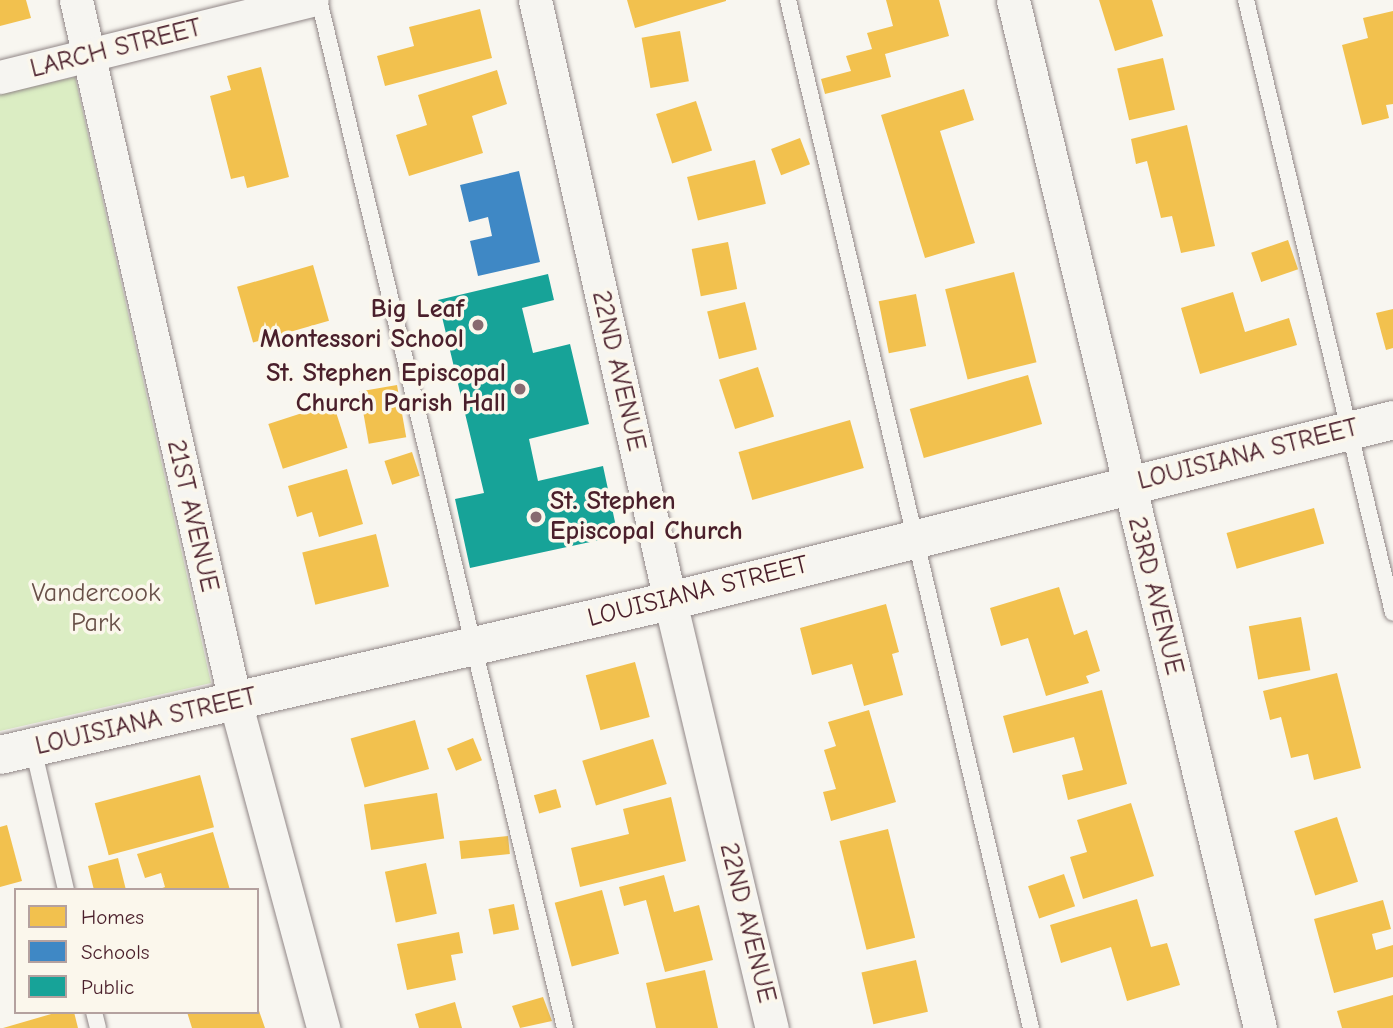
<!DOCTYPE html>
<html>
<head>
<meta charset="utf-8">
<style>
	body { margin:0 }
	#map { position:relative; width:1393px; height:1028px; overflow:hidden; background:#f8f6f0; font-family:"Comic Neue",sans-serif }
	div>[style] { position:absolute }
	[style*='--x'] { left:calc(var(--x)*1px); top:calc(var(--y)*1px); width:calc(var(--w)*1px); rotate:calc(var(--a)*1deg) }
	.green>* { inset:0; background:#dbedc3 }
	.homes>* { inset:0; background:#f2c14e; transform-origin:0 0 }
	.schools>* { inset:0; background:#3f88c5 }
	.public>* { inset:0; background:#17a398 }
	.roads { filter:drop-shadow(0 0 2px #918787) drop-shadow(0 0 2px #918787) }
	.service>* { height:16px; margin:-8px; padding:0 8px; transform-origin:8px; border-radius:8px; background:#f6f5f1 }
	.minor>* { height:33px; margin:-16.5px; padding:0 16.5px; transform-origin:16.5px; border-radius:16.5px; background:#f6f5f1 }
	.tertiary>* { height:38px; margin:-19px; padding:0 19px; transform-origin:19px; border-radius:19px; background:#f6f5f1 }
	.dots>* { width:19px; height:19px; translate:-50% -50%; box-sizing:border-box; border:4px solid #fbf7ec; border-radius:50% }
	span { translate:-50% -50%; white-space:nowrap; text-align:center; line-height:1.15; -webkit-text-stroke:7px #fbf7ec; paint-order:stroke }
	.street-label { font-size:26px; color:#4a1f2b }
	.poi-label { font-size:26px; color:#4a1f2b; font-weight:700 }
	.right { translate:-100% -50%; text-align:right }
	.left { translate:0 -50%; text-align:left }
	.park-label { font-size:26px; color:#685048 }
	.legend { position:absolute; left:14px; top:888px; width:245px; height:126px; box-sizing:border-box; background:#fbf7ec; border:2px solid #b4a19f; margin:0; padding:9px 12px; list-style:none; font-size:21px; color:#4a1f2b }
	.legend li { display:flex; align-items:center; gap:14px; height:35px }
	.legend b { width:35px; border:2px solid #b4a19f }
</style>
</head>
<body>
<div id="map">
	<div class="green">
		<div style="clip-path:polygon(75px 77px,211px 683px,0 731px,0 94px)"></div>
	</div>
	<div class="homes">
		<div style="clip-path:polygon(0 0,26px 0,31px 18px,0 26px)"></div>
		<div style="clip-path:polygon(627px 0,726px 0,726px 1px,635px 28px)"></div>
		<div style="clip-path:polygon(886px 0,939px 0,949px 36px,885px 54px,891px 77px,825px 94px,821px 79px,851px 71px,846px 56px,872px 49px,867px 33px,893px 26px)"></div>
		<div style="clip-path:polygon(1099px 0,1152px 0,1163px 36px,1115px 51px)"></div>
		<div style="clip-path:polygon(480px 9px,492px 58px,385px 86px,377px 56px,414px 46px,409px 27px)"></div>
		<div style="clip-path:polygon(1393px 11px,1393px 104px,1386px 105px,1389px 118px,1362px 125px,1342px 45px,1368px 38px,1363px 18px)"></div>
		<div style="left:680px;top:31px;width:51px;height:39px;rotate:80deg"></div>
		<div style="left:1163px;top:58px;width:53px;height:47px;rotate:77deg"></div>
		<div style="clip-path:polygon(261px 67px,289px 177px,247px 188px,244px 176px,231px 179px,210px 96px,231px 90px,227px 76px)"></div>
		<div style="clip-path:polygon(497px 70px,507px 104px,472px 116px,483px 153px,409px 176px,396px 135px,427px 125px,418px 95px)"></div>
		<div style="clip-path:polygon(964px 89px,974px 120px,940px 131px,975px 243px,925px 258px,881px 115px)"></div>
		<div style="left:696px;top:101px;width:52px;height:42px;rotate:72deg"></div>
		<div style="clip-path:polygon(1187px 125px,1215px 246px,1181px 253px,1172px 216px,1161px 218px,1147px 161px,1136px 164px,1131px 139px)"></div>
		<div style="left:800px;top:138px;width:28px;height:31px;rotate:69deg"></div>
		<div style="left:755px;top:160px;width:45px;height:70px;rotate:76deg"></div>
		<div style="left:1288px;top:240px;width:31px;height:39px;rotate:71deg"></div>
		<div style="left:728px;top:242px;width:48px;height:37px;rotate:79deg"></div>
		<div style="left:313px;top:265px;width:58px;height:79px;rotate:74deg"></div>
		<div style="left:1014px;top:272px;width:93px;height:71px;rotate:76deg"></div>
		<div style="clip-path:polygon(1233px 292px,1245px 332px,1289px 318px,1297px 345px,1200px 374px,1181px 308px)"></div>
		<div style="left:916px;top:294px;width:53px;height:38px;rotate:79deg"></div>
		<div style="left:745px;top:302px;width:49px;height:39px;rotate:76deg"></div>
		<div style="clip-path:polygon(1393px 309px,1393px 348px,1386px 350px,1376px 313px)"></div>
		<div style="left:758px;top:367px;width:52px;height:41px;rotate:72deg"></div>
		<div style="left:1028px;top:375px;width:51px;height:123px;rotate:74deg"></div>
		<div style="left:397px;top:385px;width:53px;height:38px;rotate:80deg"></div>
		<div style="left:333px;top:403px;width:47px;height:68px;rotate:72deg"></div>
		<div style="left:850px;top:420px;width:50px;height:116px;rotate:74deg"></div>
		<div style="left:412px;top:452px;width:25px;height:29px;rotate:72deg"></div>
		<div style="clip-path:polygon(347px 469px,363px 524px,319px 537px,312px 512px,297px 517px,288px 486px)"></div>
		<div style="left:1314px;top:508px;width:37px;height:91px;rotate:74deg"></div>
		<div style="left:376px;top:534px;width:54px;height:76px;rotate:76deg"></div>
		<div style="clip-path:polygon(1059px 587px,1074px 635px,1087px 630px,1100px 671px,1086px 676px,1089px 683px,1046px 696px,1028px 638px,1001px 646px,990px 608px)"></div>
		<div style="clip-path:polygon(886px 604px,899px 652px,892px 654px,903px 695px,864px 706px,852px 664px,812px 675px,800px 628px)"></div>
		<div style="left:1301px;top:617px;width:54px;height:53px;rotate:80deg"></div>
		<div style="left:635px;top:662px;width:57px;height:51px;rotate:75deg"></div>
		<div style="clip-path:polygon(1337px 673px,1361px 768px,1314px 780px,1308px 754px,1291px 758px,1281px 717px,1270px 720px,1263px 691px)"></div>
		<div style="clip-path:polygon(1102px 690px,1127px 784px,1068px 800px,1062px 775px,1083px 770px,1074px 737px,1013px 753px,1003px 716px)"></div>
		<div style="clip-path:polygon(869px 710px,896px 802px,831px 821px,823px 792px,836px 789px,824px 750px,836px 746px,828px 722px)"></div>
		<div style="left:415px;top:720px;width:51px;height:67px;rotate:74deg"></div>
		<div style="left:473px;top:738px;width:24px;height:28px;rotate:68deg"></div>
		<div style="left:653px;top:739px;width:47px;height:74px;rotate:73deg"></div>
		<div style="left:200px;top:775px;width:54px;height:109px;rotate:75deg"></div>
		<div style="left:556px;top:789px;width:19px;height:23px;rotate:74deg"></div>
		<div style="left:437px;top:793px;width:46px;height:74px;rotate:81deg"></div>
		<div style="clip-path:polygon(671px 797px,686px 861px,580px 887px,571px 848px,629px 834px,623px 809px)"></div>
		<div style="clip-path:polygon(1131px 803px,1154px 876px,1083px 899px,1070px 857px,1087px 852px,1077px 820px)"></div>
		<div style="left:1337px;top:817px;width:68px;height:45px;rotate:72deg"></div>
		<div style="clip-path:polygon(7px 825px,22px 881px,0 887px,0 827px)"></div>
		<div style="left:888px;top:829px;width:112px;height:50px;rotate:76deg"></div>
		<div style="clip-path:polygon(213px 832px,230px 890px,157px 890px,165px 887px,161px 873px,145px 878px,137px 854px)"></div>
		<div style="left:508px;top:836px;width:18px;height:49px;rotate:84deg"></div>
		<div style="clip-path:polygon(118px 858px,126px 890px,94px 890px,88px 866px)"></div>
		<div style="left:426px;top:863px;width:52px;height:42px;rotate:78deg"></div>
		<div style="left:1064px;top:874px;width:34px;height:38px;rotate:71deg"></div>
		<div style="clip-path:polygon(664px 875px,674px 912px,699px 905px,713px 960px,665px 972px,646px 900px,624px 906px,619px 887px)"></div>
		<div style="left:602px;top:890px;width:66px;height:49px;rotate:75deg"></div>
		<div style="clip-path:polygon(1137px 899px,1151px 947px,1167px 943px,1180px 985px,1127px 1001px,1111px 947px,1061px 963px,1050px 925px)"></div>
		<div style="clip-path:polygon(1383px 900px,1391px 929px,1372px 934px,1376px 950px,1393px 945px,1393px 977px,1334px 993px,1314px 919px)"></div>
		<div style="left:514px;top:904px;width:26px;height:26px;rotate:79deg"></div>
		<div style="clip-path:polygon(459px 932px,463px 953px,451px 955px,456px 980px,407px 990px,397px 944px)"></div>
		<div style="left:916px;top:960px;width:53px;height:56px;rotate:77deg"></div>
		<div style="clip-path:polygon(705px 970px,718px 1028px,656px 1028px,646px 983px)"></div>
		<div style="clip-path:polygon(1393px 995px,1393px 1028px,1342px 1028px,1337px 1011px)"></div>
		<div style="clip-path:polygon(543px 997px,552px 1021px,520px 1028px,512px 1006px)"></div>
		<div style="clip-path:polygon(455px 1002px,462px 1028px,419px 1028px,415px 1014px)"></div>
		<div style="clip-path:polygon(257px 1005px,265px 1028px,192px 1028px,187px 1012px,257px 1012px)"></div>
		<div style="clip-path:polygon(58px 1012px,74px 1012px,78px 1028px,3px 1028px)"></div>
	</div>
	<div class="schools">
		<div style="clip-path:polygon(519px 171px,540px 262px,478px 276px,470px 241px,492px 236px,488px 217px,469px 222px,460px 185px)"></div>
	</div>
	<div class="public">
		<div style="clip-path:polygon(548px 274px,554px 300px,522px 308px,533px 353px,570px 344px,589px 424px,529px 439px,538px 481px,603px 466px,618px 536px,470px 568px,455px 499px,484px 493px,438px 300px)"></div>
	</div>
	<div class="roads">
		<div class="service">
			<div style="--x:319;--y:0;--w:1057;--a:76.54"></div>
			<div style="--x:788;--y:0;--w:1056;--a:76.7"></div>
			<div style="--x:1246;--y:0;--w:630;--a:76.51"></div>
			<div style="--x:33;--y:748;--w:146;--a:76.9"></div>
			<div style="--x:94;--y:1012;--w:16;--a:76"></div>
		</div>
		<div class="minor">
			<div style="--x:76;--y:0;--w:719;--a:77.22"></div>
			<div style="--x:235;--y:701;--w:339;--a:74.9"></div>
			<div style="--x:535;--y:0;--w:616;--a:77.34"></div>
			<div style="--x:670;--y:601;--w:439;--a:76.6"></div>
			<div style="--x:1013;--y:0;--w:1057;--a:76.49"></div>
			<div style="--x:0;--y:77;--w:321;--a:-13.9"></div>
		</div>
		<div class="tertiary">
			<div style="--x:0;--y:755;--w:687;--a:-12.94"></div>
			<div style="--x:670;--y:601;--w:745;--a:-14.05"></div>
		</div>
	</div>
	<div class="dots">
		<div style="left:478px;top:325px;background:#876a70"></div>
		<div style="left:520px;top:389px;background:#876a70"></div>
		<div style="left:536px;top:517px;background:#876a70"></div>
	</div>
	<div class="street-label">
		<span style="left:116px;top:49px;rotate:-14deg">LARCH STREET</span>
		<span style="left:618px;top:371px;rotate:77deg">22ND AVENUE</span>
		<span style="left:1248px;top:455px;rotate:-14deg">LOUISIANA STREET</span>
		<span style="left:192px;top:516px;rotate:77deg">21ST AVENUE</span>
		<span style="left:698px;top:592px;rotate:-14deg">LOUISIANA STREET</span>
		<span style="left:1155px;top:596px;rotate:76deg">23RD AVENUE</span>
		<span style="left:146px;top:722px;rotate:-13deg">LOUISIANA STREET</span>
		<span style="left:747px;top:923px;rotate:76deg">22ND AVENUE</span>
	</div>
	<div class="poi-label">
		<span class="right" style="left:464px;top:325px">Big Leaf<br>Montessori School</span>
		<span class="right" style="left:506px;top:389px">St. Stephen Episcopal<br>Church Parish Hall</span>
		<span class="left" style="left:550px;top:517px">St. Stephen<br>Episcopal Church</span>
	</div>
	<div class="park-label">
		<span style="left:96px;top:609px">Vandercook<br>Park</span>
	</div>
	<ul class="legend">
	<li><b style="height:19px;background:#f2c14e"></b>Homes</li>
	<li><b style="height:19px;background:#3f88c5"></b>Schools</li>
	<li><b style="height:19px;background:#17a398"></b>Public</li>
	</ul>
</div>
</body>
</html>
